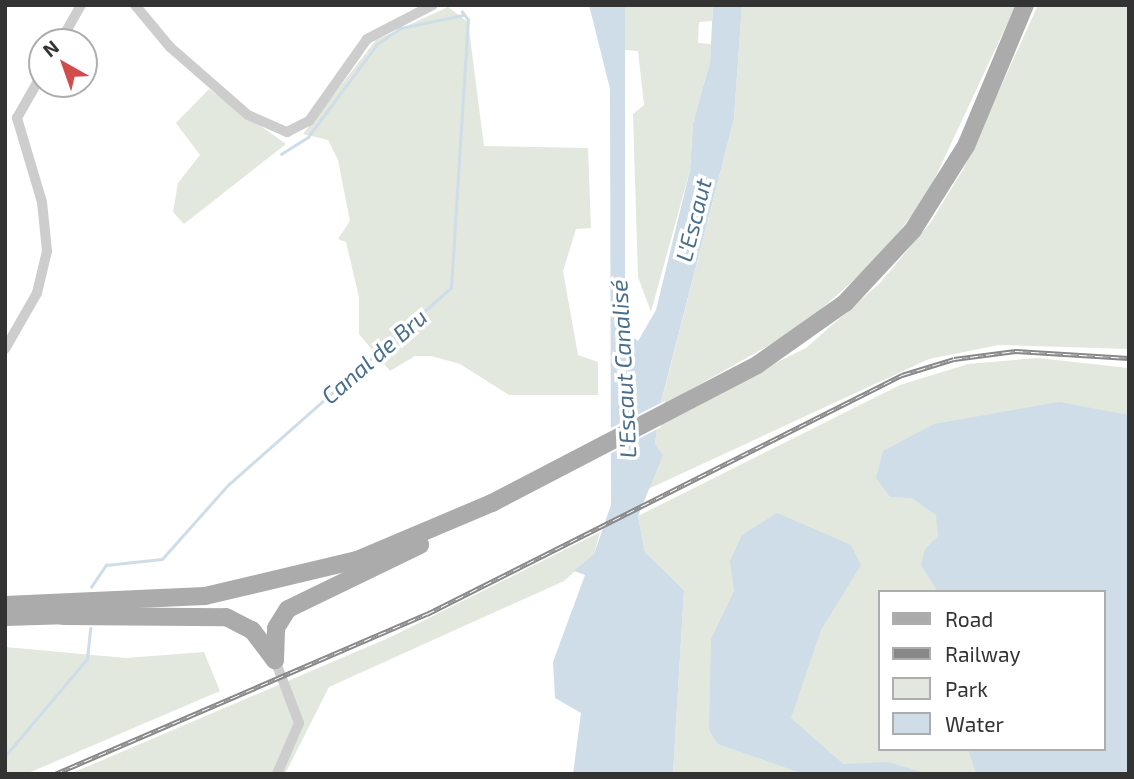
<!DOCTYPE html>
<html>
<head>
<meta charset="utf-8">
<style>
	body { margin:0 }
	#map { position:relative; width:1134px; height:779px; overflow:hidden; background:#fff; font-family:"Exo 2",sans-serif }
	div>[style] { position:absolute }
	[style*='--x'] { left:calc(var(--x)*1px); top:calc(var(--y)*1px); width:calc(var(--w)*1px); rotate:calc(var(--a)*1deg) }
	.green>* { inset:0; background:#e2e8dd }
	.water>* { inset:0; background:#cfdde8 }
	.pier>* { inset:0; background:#fff }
	.stream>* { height:2.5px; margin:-1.25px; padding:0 1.25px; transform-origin:1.25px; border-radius:1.25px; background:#cfdde8 }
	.street>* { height:10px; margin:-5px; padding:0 5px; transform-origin:5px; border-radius:5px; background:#cdcdcd }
	.primary>* { height:18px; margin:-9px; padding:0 9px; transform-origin:9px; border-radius:9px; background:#ababab }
	.rail>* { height:5px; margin-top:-2.5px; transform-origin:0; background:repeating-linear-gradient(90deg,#fff 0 8px,#888 0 16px); box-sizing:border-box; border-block:2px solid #888 }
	span { translate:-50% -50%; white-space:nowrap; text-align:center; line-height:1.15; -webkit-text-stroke:7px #fff; paint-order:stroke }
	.water-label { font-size:23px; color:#496e8c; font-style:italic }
	.frame { position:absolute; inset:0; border:7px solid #333; pointer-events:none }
	.legend { position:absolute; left:878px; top:590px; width:228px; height:161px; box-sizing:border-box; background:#fff; border:2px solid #adadad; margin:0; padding:9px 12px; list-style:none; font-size:21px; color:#333 }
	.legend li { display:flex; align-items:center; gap:14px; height:35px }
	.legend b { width:35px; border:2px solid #adadad }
	.north { position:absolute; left:28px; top:28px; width:70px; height:70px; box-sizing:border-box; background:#fff; border:2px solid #adadad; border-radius:50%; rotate:320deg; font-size:19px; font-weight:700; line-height:28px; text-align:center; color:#333 }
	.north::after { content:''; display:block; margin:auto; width:24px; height:32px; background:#d24c4e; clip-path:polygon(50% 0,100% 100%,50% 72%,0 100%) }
</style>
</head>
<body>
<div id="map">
	<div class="green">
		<div style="clip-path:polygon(625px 5px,713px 5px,712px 21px,699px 22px,698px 43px,711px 44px,710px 62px,693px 123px,690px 170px,651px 312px,638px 277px,633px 114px,644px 105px,638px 51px,625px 50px)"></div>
		<div style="clip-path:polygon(742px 5px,1016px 5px,927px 195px,880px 257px,801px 327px,660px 407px,734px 119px)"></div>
		<div style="clip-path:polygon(1038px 5px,1129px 5px,1129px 349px,999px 345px,929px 359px,646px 490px,663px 455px,655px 444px,658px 421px,806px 348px,880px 283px,931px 222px,964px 168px)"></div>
		<div style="clip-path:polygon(448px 7px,468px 22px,484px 146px,588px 148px,591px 228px,576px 229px,563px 271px,578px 355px,598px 362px,598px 395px,509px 395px,460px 364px,431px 356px,415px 356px,390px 371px,359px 334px,359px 297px,346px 242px,338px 239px,350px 221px,338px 160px,328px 140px,303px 134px,376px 40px)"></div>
		<div style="clip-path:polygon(209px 89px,286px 144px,184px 224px,173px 212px,178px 183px,200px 155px,176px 123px)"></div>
		<div style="clip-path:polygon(evenodd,1037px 358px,1129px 368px,1129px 774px,673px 774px,684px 590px,645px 552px,638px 516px,900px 385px,968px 364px,1037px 358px,880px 592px,1104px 592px,1104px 749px,880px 749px,880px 592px)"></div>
		<div style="clip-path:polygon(600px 532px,594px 554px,564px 581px,329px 687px,285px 774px,70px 774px,393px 636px)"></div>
		<div style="clip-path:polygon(5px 647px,126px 658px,204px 652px,220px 691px,26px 774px,5px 774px)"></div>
	</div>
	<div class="water">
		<div style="clip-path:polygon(589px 5px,625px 5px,625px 306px,630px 335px,638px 341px,656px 310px,690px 170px,693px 123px,710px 62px,713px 5px,742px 5px,734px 119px,660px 406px,655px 444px,663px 455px,638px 516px,645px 552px,684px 590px,673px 774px,573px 774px,581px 713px,555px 698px,553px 662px,585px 575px,574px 571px,594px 554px,611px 505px,610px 89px)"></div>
		<div style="clip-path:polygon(1059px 402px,1129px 415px,1129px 774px,976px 774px,968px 749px,1104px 749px,1104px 592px,938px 592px,921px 565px,925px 549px,938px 536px,936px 515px,912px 498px,890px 497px,876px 478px,883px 451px,934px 424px)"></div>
		<div style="clip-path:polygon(777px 513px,851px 545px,861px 565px,821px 630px,791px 718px,843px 764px,887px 762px,929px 774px,804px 774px,718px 744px,709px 730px,711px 639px,734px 591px,730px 561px,742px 535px)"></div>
	</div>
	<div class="pier">
		<div style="clip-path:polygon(665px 401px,661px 427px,606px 456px,605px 431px)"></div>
	</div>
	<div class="stream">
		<div style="--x:281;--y:154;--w:32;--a:-32"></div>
		<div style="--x:308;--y:137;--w:116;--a:-53.4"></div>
		<div style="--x:377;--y:44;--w:29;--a:-34"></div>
		<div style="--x:401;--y:28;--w:63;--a:-11.8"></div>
		<div style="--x:91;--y:587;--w:27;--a:-56"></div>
		<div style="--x:106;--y:565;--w:56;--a:-6.1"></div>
		<div style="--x:162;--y:559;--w:99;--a:-48.3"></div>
		<div style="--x:228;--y:485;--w:298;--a:-41.5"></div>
		<div style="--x:451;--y:288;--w:269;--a:-86.4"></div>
		<div style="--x:468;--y:20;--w:10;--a:-127"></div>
		<div style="--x:5;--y:756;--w:127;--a:-49.8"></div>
		<div style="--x:87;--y:659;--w:31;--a:-84"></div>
	</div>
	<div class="street">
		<div style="--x:135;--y:5;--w:55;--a:50.2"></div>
		<div style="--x:170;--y:47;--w:103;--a:41.1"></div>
		<div style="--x:248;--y:115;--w:43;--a:23.6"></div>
		<div style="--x:287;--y:132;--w:25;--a:-27"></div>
		<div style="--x:309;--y:121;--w:100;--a:-54.7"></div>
		<div style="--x:367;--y:39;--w:74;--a:-27.3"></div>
		<div style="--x:60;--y:42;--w:43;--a:-60.4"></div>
		<div style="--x:17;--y:118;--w:51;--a:-60.4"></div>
		<div style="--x:5;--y:349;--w:64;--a:-60.3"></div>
		<div style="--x:37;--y:293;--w:43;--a:-76.6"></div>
		<div style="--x:47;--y:251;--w:49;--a:-95.8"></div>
		<div style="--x:42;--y:202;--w:88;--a:-106.6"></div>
		<div style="--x:275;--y:660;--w:67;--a:69.1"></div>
		<div style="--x:299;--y:723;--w:56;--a:113.3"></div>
	</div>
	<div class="primary">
		<div style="--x:5;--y:605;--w:200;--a:-2.6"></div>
		<div style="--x:205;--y:596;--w:156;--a:-13.3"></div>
		<div style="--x:357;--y:560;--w:147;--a:-22.9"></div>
		<div style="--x:492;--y:503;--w:299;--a:-27.5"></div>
		<div style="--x:757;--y:365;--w:108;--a:-35.2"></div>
		<div style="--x:845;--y:303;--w:100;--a:-47"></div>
		<div style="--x:913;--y:230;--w:99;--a:-57.8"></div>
		<div style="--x:966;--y:146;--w:153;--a:-67.3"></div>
		<div style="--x:63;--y:616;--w:163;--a:0.4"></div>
		<div style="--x:226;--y:617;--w:29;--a:27"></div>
		<div style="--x:252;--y:630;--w:38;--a:53"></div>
		<div style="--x:5;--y:617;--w:67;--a:-1.7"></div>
		<div style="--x:275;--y:660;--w:32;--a:-88"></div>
		<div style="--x:276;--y:628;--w:22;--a:-58"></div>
		<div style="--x:288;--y:609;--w:147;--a:-25.9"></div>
	</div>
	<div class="rail">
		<div style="--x:55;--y:774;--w:405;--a:-23.3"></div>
		<div style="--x:427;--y:614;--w:532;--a:-26.71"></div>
		<div style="--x:902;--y:375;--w:54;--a:-17.1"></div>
		<div style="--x:954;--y:359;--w:62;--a:-7.5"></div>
		<div style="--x:1015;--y:351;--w:114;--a:3.5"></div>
	</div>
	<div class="water-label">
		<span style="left:693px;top:220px;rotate:-76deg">L'Escaut</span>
		<span style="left:374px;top:356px;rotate:-41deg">Canal de Bru</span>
		<span style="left:623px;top:369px;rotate:-93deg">L'Escaut Canalisé</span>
	</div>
	<div class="frame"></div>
	<ul class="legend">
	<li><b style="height:9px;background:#ababab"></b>Road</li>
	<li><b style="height:9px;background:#888"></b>Railway</li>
	<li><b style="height:19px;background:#e2e8dd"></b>Park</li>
	<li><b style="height:19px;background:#cfdde8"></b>Water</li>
	</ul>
	<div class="north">N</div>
</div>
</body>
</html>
